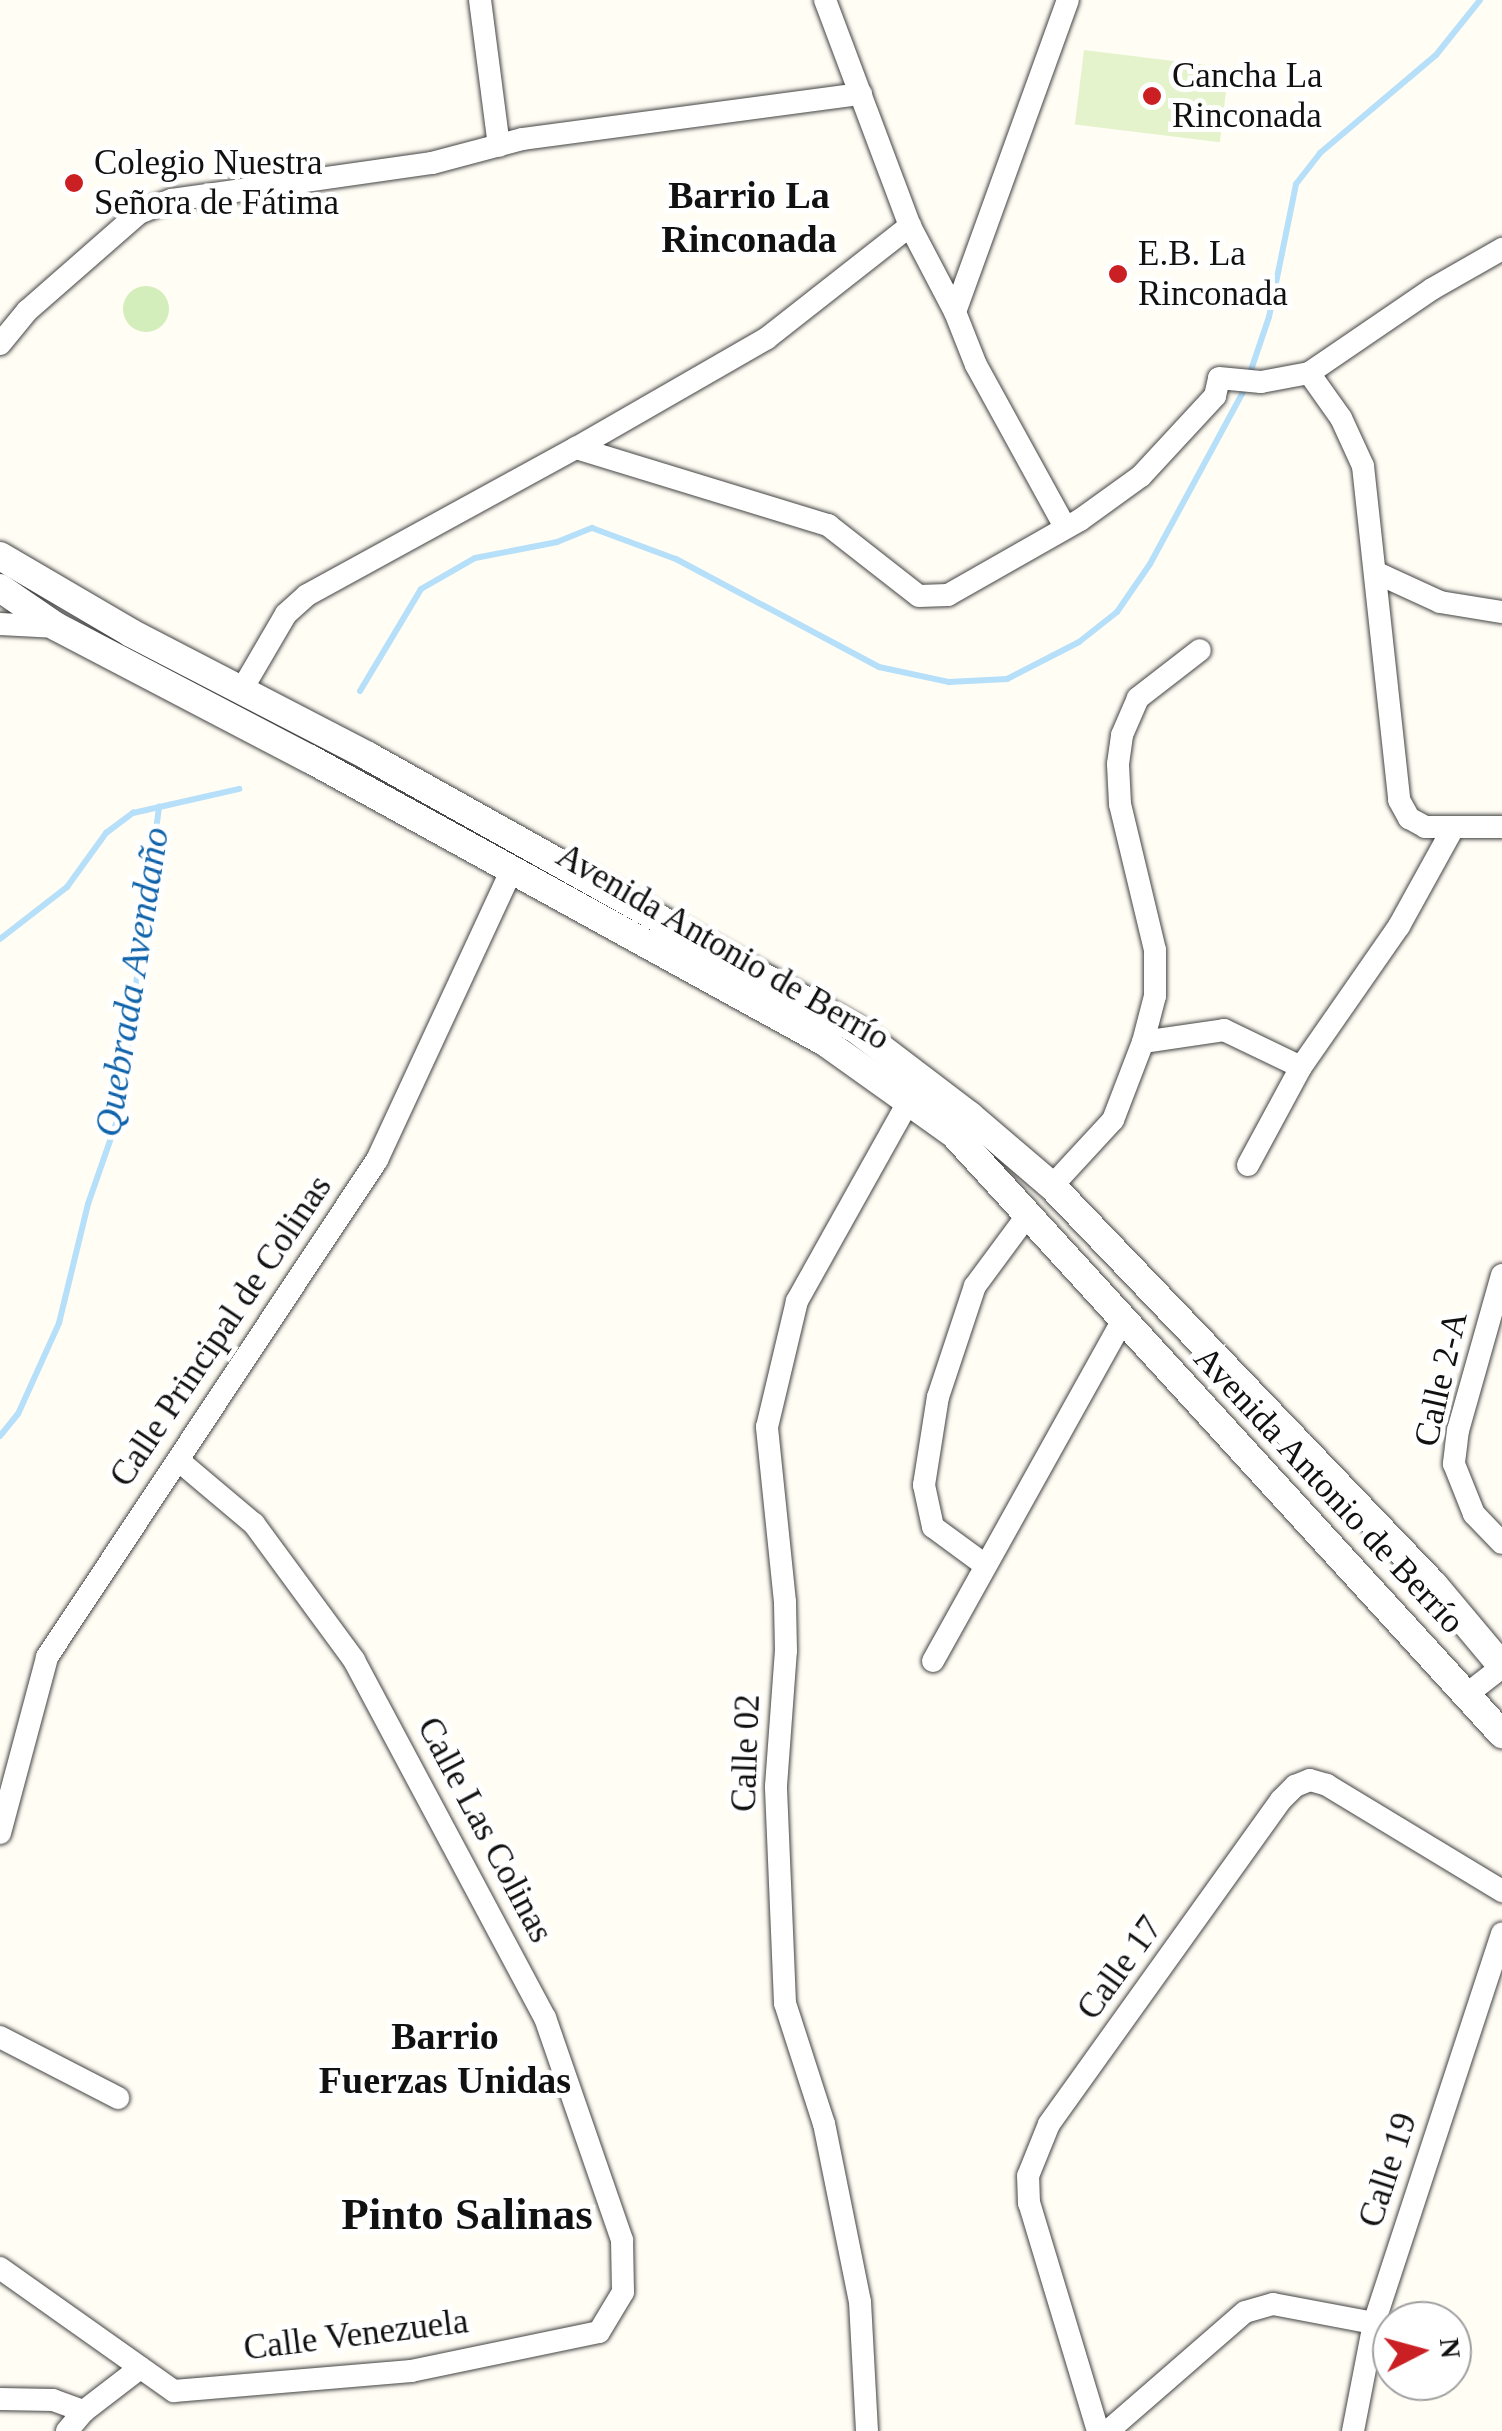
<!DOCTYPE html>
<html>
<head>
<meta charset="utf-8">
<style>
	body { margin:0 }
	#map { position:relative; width:1502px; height:2431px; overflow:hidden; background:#fffdf4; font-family:Georgia,serif }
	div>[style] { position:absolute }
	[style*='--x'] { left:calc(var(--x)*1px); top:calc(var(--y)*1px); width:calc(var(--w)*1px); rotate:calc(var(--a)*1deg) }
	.green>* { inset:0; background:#d3edbb }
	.round { border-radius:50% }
	.pitch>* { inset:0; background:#e5f3cd; transform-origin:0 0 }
	.stream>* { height:6px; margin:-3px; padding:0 3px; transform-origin:3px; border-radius:3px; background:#b6dffa }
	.roads { filter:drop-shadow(0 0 2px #444) drop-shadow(0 0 2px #444) }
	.minor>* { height:22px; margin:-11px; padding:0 11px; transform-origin:11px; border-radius:11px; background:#fff }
	.tertiary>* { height:28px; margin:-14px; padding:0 14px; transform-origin:14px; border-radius:14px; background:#fff }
	.dots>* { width:28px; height:28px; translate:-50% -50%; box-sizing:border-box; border:5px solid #fff; border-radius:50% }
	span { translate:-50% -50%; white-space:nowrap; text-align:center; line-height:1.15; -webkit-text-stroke:10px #fff; paint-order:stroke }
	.poi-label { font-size:35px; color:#111 }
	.left { translate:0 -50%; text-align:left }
	.street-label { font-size:35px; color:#111 }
	.neighbourhood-label { font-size:38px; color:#111; font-weight:700 }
	.water-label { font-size:38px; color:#1164ab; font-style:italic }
	.district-label { font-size:45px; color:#111; font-weight:700 }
	.north { position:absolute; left:1372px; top:2301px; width:100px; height:100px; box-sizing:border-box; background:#fff; border:2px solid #a0a0a0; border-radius:50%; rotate:84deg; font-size:28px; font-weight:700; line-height:40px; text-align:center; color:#111 }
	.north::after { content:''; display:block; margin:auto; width:35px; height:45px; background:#ca1f23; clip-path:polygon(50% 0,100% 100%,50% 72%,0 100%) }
</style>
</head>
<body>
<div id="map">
	<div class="green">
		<div class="round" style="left:123px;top:286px;width:46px;height:46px"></div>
	</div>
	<div class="pitch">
		<div style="left:1084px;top:50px;width:146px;height:75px;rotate:7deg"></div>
	</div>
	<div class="stream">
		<div style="--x:1249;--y:376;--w:62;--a:-71.3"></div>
		<div style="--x:1269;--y:317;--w:136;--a:-78.5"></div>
		<div style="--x:1296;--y:184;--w:39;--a:-52"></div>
		<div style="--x:1320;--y:153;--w:152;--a:-40.2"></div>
		<div style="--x:1436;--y:55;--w:70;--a:-51.3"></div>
		<div style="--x:360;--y:691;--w:119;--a:-59.1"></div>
		<div style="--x:421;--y:589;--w:62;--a:-29.9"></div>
		<div style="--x:475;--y:558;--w:84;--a:-11"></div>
		<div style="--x:557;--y:542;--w:38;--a:-22"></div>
		<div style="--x:592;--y:528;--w:90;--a:20.3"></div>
		<div style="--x:676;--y:559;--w:230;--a:28"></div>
		<div style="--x:879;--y:667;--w:72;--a:12.1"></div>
		<div style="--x:949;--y:682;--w:58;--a:-3"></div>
		<div style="--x:1007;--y:679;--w:81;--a:-27.2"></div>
		<div style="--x:1079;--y:642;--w:48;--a:-38.3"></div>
		<div style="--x:1117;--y:612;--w:58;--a:-55.5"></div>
		<div style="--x:1150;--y:564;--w:200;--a:-61.6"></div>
		<div style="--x:0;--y:939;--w:85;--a:-37.8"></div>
		<div style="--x:67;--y:887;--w:67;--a:-54.2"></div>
		<div style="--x:106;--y:833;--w:34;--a:-37"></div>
		<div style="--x:133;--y:813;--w:109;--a:-12.8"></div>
		<div style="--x:0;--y:1436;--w:28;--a:-51"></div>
		<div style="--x:18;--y:1414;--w:100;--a:-65.7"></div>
		<div style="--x:59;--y:1323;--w:122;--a:-76.3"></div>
		<div style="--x:88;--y:1204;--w:94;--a:-70.8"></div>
		<div style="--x:119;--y:1115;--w:311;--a:-82.6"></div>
	</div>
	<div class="roads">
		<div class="minor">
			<div style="--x:480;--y:0;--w:147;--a:82.6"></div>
			<div style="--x:825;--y:0;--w:241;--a:69.4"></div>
			<div style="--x:910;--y:226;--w:97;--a:62.4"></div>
			<div style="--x:955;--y:312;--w:57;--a:68.4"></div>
			<div style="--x:976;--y:365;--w:185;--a:61.2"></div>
			<div style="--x:955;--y:312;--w:332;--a:-70.1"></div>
			<div style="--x:0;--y:344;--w:43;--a:-50.7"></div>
			<div style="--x:27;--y:311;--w:149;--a:-41.2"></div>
			<div style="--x:139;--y:213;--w:35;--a:-22"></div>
			<div style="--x:172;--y:200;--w:263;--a:-8.1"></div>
			<div style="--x:432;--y:163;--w:94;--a:-14.8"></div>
			<div style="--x:523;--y:139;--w:341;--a:-7.6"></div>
			<div style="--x:1309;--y:373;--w:55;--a:54.6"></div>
			<div style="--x:1341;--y:418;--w:53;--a:65.4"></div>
			<div style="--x:1363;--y:466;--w:336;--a:83.8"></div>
			<div style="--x:1399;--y:800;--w:21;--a:61"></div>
			<div style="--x:1409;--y:818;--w:18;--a:29"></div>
			<div style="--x:1425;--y:827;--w:77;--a:0"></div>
			<div style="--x:576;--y:448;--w:220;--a:-29.9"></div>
			<div style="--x:767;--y:338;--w:182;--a:-38.1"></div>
			<div style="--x:1377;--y:573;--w:69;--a:24.7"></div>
			<div style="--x:1440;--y:602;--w:63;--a:9.2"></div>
			<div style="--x:0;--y:624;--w:57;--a:3"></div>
			<div style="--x:241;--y:691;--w:89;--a:-59.7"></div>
			<div style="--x:286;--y:614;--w:28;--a:-42"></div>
			<div style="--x:307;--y:595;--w:307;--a:-28.7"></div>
			<div style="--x:576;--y:448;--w:264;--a:17"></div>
			<div style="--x:828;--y:525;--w:115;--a:38"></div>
			<div style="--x:919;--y:596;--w:29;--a:-2"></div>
			<div style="--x:948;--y:595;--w:152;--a:-29.6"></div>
			<div style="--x:1080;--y:520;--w:75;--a:-35.8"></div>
			<div style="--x:1141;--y:476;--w:109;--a:-47.2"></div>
			<div style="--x:1215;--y:396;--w:18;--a:-77"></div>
			<div style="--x:1219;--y:378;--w:42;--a:5.4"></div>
			<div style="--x:1261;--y:382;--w:49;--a:-10.6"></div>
			<div style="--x:1309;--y:373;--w:149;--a:-34.3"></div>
			<div style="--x:1432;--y:289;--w:81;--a:-29.7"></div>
			<div style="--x:1143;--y:1042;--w:82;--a:-8.4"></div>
			<div style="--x:1224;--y:1030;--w:85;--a:25.7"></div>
			<div style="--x:1248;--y:1165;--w:111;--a:-61.6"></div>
			<div style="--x:1301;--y:1067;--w:172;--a:-55.2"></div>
			<div style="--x:1399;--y:926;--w:110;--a:-61.1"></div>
			<div style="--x:1052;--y:1186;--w:90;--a:-47.3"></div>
			<div style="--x:1113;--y:1120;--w:84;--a:-69"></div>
			<div style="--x:1143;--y:1042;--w:48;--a:-75.4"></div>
			<div style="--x:1155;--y:996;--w:46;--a:-90"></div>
			<div style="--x:1155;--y:950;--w:150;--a:-103.5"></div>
			<div style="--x:1120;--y:804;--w:40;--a:-92.9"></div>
			<div style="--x:1118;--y:764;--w:29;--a:-82"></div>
			<div style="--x:1122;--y:735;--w:40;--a:-66.6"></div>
			<div style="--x:1138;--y:698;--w:78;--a:-37.7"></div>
			<div style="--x:1502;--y:1275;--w:161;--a:105.8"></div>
			<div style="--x:1458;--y:1430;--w:34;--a:97"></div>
			<div style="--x:1454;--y:1464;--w:54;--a:68.2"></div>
			<div style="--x:1474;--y:1514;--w:40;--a:46"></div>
			<div style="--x:985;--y:1565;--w:64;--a:-143.8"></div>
			<div style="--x:933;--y:1527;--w:43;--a:-102.1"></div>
			<div style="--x:924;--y:1485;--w:89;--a:-81"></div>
			<div style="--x:938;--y:1397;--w:117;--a:-71.6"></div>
			<div style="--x:975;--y:1286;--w:86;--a:-53.5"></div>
			<div style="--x:933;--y:1661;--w:389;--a:-60.9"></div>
			<div style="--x:1466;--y:1695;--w:46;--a:-37.9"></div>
			<div style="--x:0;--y:1833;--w:182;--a:-75"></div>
			<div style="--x:47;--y:1657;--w:597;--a:-56.42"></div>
			<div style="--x:377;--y:1160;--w:321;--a:-65.1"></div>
			<div style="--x:0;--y:2037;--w:133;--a:27.3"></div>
			<div style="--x:0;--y:2268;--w:213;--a:35.3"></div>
			<div style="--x:174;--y:2391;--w:238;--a:-4.8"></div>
			<div style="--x:411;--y:2371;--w:192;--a:-11.7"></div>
			<div style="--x:599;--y:2332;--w:47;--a:-59"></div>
			<div style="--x:623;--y:2292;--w:52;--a:-91.1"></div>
			<div style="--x:622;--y:2240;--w:235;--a:-109.1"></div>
			<div style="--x:545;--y:2018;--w:406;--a:-118.1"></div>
			<div style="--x:354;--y:1660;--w:169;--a:-126.3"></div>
			<div style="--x:254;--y:1524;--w:99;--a:-139.9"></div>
			<div style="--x:0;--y:2399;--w:53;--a:1.1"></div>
			<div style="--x:53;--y:2400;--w:33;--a:20"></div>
			<div style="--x:67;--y:2431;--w:26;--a:-50"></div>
			<div style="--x:84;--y:2411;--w:71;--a:-37.5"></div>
			<div style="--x:867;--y:2431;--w:129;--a:-93.1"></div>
			<div style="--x:860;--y:2302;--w:182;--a:-101.4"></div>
			<div style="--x:824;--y:2124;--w:127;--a:-107.9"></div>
			<div style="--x:785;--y:2003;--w:217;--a:-92.4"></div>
			<div style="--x:776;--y:1786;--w:135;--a:-85.8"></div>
			<div style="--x:786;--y:1651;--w:49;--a:-91.2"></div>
			<div style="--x:785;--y:1602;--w:176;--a:-95.9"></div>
			<div style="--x:767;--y:1427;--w:130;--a:-76.6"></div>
			<div style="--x:797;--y:1301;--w:228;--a:-60.8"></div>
			<div style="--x:1098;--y:2431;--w:238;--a:-106.8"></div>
			<div style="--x:1029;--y:2203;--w:27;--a:-92"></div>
			<div style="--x:1028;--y:2176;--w:56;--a:-68"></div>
			<div style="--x:1049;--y:2124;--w:398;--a:-54.4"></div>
			<div style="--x:1281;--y:1800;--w:20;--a:-45"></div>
			<div style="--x:1295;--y:1786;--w:16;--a:-22"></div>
			<div style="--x:1310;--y:1780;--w:18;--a:16"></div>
			<div style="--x:1327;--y:1785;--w:205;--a:31.2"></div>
			<div style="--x:1108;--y:2431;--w:181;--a:-41"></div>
			<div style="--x:1245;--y:2312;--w:29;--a:-16"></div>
			<div style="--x:1273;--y:2304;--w:103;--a:10.7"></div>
			<div style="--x:1353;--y:2431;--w:110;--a:-79"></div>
			<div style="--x:1374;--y:2323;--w:410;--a:-71.8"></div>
		</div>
		<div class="tertiary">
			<div style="--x:0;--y:556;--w:152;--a:30.4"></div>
			<div style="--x:131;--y:633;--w:267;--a:27.4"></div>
			<div style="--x:368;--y:756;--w:559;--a:29.22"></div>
			<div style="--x:856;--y:1029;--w:143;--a:37.3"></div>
			<div style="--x:970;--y:1116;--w:108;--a:40.5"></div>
			<div style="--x:1052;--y:1186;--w:552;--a:46.25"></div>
			<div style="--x:1434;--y:1585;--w:106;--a:50"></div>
			<div style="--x:0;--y:588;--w:69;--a:34.4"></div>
			<div style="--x:57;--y:627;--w:285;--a:27.6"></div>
			<div style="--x:310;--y:759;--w:588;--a:28.79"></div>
			<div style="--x:825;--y:1042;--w:158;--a:35.5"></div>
			<div style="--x:954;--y:1134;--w:813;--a:47.59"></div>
		</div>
	</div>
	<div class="dots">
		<div style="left:1152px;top:96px;background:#ca1f23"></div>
		<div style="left:74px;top:183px;background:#ca1f23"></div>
		<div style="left:1118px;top:274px;background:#ca1f23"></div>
	</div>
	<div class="poi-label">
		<span class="left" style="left:1172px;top:96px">Cancha La<br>Rinconada</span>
		<span class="left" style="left:94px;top:183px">Colegio Nuestra<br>Señora de Fátima</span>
		<span class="left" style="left:1138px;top:274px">E.B. La<br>Rinconada</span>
	</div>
	<div class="street-label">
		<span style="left:723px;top:947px;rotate:30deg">Avenida Antonio de Berrío</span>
		<span style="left:221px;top:1331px;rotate:-56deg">Calle Principal de Colinas</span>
		<span style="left:1441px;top:1379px;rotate:-77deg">Calle 2-A</span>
		<span style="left:1329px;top:1490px;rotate:47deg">Avenida Antonio de Berrío</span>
		<span style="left:746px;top:1753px;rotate:-88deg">Calle 02</span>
		<span style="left:485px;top:1830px;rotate:62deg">Calle Las Colinas</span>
		<span style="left:1120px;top:1968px;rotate:-54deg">Calle 17</span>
		<span style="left:1388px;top:2170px;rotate:-72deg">Calle 19</span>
		<span style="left:356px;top:2335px;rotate:-7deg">Calle Venezuela</span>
	</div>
	<div class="neighbourhood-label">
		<span style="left:749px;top:218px">Barrio La<br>Rinconada</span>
		<span style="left:445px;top:2059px">Barrio<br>Fuerzas Unidas</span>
	</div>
	<div class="water-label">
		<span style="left:132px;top:982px;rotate:-81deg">Quebrada Avendaño</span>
	</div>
	<div class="district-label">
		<span style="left:467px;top:2215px">Pinto Salinas</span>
	</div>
	<div class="north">N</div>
</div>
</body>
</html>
